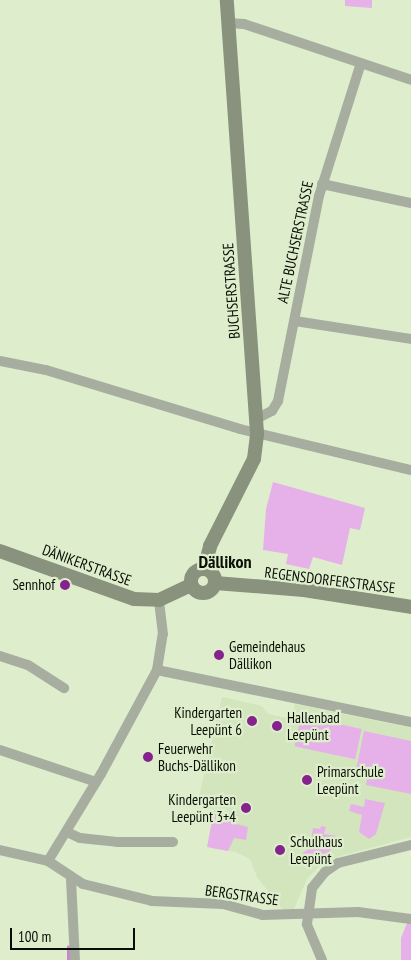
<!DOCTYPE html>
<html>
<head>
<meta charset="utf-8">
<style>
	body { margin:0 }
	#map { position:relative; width:411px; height:960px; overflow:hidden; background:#deeecd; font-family:"PT Sans Narrow",sans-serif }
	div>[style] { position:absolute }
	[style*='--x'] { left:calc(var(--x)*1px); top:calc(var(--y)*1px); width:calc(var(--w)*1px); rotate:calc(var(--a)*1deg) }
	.built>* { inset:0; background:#d2e5bd }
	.green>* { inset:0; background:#e5b1e8; transform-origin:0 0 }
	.stream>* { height:2.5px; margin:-1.25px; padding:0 1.25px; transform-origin:1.25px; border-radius:1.25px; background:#c884cc }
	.street>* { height:10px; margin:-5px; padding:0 5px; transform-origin:5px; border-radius:5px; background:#a7aea0 }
	.secondary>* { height:14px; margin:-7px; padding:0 7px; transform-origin:7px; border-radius:7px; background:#88927d }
	.secondary>.ring { margin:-7px; padding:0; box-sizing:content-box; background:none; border:14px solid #88927d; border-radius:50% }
	.dots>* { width:14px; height:14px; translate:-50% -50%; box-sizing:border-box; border:2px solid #deeecd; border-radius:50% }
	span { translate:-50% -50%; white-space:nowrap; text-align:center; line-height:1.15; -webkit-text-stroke:4.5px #deeecd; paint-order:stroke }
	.street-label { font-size:15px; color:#090e04 }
	.poi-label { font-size:15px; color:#090e04 }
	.right { translate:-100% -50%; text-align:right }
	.left { translate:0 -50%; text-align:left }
	.quarter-label { font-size:18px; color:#090e04; font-weight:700 }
	.scale { position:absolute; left:10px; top:928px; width:125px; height:22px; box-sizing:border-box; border:2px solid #090e04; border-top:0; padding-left:6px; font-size:15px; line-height:18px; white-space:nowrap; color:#090e04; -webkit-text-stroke:4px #deeecd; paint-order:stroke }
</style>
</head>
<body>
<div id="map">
	<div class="built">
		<div style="clip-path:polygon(222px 697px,262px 706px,268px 714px,292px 719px,295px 704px,411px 728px,411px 837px,326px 860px,307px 879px,294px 909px,284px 911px,257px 877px,250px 859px,236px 852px,210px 848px,217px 810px,197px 805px)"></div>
	</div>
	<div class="green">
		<div style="clip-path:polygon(345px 0,372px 0,372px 8px,345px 6px)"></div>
		<div style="clip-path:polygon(273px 482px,365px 508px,360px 530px,350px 528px,342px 565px,313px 557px,309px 569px,286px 564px,288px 554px,263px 550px,266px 509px)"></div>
		<div style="left:301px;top:716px;width:62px;height:31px;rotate:12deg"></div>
		<div style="clip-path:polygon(364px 731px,411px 741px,411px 794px,366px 785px,368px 773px,356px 770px)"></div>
		<div style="clip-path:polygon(365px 799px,385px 803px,376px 834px,369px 839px,359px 832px,362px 815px,349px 811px,351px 804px,364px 807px)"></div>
		<div style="clip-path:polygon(214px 810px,238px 815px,236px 824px,248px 827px,246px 840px,234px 838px,228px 851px,207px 847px)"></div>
		<div style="clip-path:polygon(321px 826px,326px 827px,324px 834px,336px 836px,336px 845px,324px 857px,315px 851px,312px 855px,304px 857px,303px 853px,310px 848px,313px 828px,320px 829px)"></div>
		<div style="clip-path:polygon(407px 923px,411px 924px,411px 960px,401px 960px,401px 938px)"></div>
	</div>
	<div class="stream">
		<div style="--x:68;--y:960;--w:13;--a:-90"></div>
	</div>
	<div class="street">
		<div style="--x:229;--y:23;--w:15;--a:4"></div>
		<div style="--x:244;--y:24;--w:176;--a:18.5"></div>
		<div style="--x:322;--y:184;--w:91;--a:12.1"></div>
		<div style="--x:295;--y:321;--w:117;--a:8.8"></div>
		<div style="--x:0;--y:361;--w:47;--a:11.1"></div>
		<div style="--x:46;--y:370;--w:203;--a:16.9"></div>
		<div style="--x:240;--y:429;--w:176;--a:13.5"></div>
		<div style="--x:256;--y:419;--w:18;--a:-27"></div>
		<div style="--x:272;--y:411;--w:12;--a:-59"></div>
		<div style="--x:278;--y:401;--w:209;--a:-78.7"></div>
		<div style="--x:319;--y:196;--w:139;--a:-72.5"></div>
		<div style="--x:0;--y:656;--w:29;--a:18"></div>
		<div style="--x:28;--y:665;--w:43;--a:32.6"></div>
		<div style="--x:157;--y:670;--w:259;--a:11.6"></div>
		<div style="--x:0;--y:750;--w:101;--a:18.4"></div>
		<div style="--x:67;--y:832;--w:14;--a:25"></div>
		<div style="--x:80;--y:838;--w:37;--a:6"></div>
		<div style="--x:117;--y:842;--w:56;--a:0"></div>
		<div style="--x:0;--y:850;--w:49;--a:12.9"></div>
		<div style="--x:48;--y:861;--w:42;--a:33.3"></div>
		<div style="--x:83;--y:884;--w:71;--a:13.8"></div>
		<div style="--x:152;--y:901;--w:71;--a:2.4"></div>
		<div style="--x:223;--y:904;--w:41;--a:15.4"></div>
		<div style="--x:263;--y:915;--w:95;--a:-1.8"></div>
		<div style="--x:358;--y:912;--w:53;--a:7.5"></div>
		<div style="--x:48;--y:861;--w:102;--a:-58.7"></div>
		<div style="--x:101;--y:774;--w:118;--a:-61.7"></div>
		<div style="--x:157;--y:670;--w:36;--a:-81"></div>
		<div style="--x:163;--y:634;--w:34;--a:-97"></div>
		<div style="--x:71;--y:879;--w:81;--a:87.2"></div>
		<div style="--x:322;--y:960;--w:39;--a:-113"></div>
		<div style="--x:307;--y:924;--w:36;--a:-82"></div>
		<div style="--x:312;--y:888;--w:21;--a:-51"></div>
		<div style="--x:325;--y:872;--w:16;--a:-35"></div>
		<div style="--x:338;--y:863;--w:75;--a:-13.9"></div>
	</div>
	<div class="secondary">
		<div style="--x:0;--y:551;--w:142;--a:19.7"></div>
		<div style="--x:134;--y:599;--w:25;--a:2"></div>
		<div style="--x:159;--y:600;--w:35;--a:-25"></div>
		<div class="ring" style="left:191px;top:569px;width:10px;height:10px"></div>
		<div style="--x:204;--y:569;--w:24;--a:-75"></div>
		<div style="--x:210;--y:546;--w:97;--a:-63.2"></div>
		<div style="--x:254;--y:459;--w:26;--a:-83"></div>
		<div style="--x:257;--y:433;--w:434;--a:-94"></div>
		<div style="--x:215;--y:583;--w:89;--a:4.5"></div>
		<div style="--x:304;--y:590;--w:108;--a:9"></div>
	</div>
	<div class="dots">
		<div style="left:65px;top:585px;background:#85238c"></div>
		<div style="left:219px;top:655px;background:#85238c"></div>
		<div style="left:252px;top:721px;background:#85238c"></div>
		<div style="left:277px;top:726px;background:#85238c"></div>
		<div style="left:148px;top:757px;background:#85238c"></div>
		<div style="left:307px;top:780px;background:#85238c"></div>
		<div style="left:246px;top:808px;background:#85238c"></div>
		<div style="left:280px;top:850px;background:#85238c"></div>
	</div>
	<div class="street-label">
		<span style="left:295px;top:242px;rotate:-78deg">ALTE BUCHSERSTRASSE</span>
		<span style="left:231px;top:291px;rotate:-94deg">BUCHSERSTRASSE</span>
		<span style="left:87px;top:565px;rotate:20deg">DÄNIKERSTRASSE</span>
		<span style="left:330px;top:580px;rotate:7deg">REGENSDORFERSTRASSE</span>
		<span style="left:242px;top:895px;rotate:8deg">BERGSTRASSE</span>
	</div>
	<div class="poi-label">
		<span class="right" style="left:55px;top:585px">Sennhof</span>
		<span class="left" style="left:229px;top:655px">Gemeindehaus<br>Dällikon</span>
		<span class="right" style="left:242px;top:721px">Kindergarten<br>Leepünt 6</span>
		<span class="left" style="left:287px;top:726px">Hallenbad<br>Leepünt</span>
		<span class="left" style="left:158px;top:757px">Feuerwehr<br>Buchs-Dällikon</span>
		<span class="left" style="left:317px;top:780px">Primarschule<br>Leepünt</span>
		<span class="right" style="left:236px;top:808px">Kindergarten<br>Leepünt 3+4</span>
		<span class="left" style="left:290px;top:850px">Schulhaus<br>Leepünt</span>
	</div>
	<div class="quarter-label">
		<span style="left:225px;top:562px">Dällikon</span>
	</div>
	<div class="scale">100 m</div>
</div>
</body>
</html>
